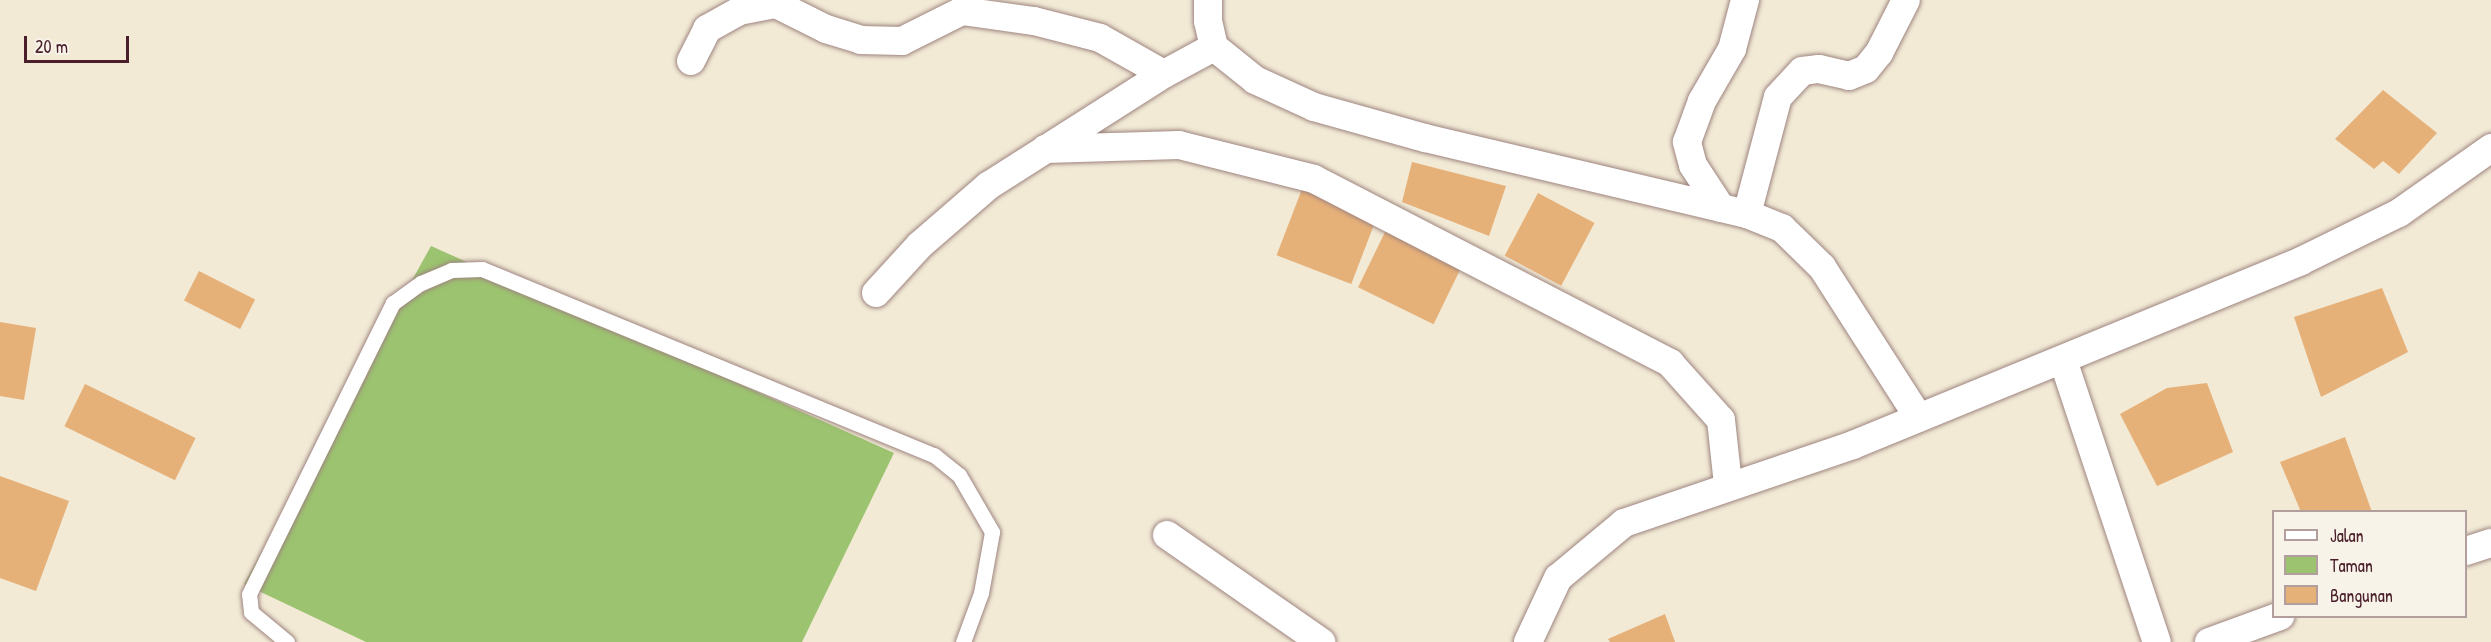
<!DOCTYPE html>
<html>
<head>
<meta charset="utf-8">
<style>
	body { margin:0 }
	#map { position:relative; width:2491px; height:642px; overflow:hidden; background:#f2ead5; font-family:"Patrick Hand",sans-serif }
	div>[style] { position:absolute }
	[style*='--x'] { left:calc(var(--x)*1px); top:calc(var(--y)*1px); width:calc(var(--w)*1px); rotate:calc(var(--a)*1deg) }
	.green>* { inset:0; background:#9cc36f }
	.building>* { inset:0; background:#e6b079; transform-origin:0 0 }
	.roads { filter:drop-shadow(0 0 2px #9e8480) drop-shadow(0 0 2px #9e8480) }
	.service>* { height:15px; margin:-7.5px; padding:0 7.5px; transform-origin:7.5px; border-radius:7.5px; background:#fff }
	.minor>* { height:28px; margin:-14px; padding:0 14px; transform-origin:14px; border-radius:14px; background:#fff }
	span { translate:-50% -50%; white-space:nowrap; text-align:center; line-height:1.15; -webkit-text-stroke:5px #f7f3e8; paint-order:stroke }
	.legend { position:absolute; left:2272px; top:510px; width:195px; height:108px; box-sizing:border-box; background:#f7f3e8; border:2px solid #b29e9c; margin:0; padding:8px 10px; list-style:none; font-size:18px; color:#4a1f2b }
	.legend li { display:flex; align-items:center; gap:12px; height:30px }
	.legend b { width:30px; border:2px solid #b29e9c }
	.scale { position:absolute; left:24px; top:36px; width:105px; height:27px; box-sizing:border-box; border:3px solid #4a1f2b; border-top:0; padding-left:8px; font-size:18px; line-height:21px; white-space:nowrap; color:#4a1f2b; -webkit-text-stroke:4px #f7f3e8; paint-order:stroke }
</style>
</head>
<body>
<div id="map">
	<div class="green">
		<div style="clip-path:polygon(431px 246px,894px 453px,802px 642px,366px 642px,244px 584px)"></div>
	</div>
	<div class="building">
		<div style="clip-path:polygon(2383px 90px,2437px 133px,2399px 174px,2383px 161px,2374px 169px,2335px 139px)"></div>
		<div style="clip-path:polygon(1412px 162px,1506px 186px,1489px 236px,1402px 202px)"></div>
		<div style="left:1302px;top:189px;width:80px;height:71px;rotate:21deg"></div>
		<div style="left:1538px;top:193px;width:64px;height:71px;rotate:28deg"></div>
		<div style="left:1387px;top:228px;width:84px;height:66px;rotate:26deg"></div>
		<div style="left:199px;top:271px;width:63px;height:33px;rotate:27deg"></div>
		<div style="clip-path:polygon(2382px 288px,2408px 352px,2321px 397px,2294px 317px)"></div>
		<div style="clip-path:polygon(0 322px,36px 328px,24px 400px,0 396px)"></div>
		<div style="clip-path:polygon(2207px 383px,2233px 452px,2157px 486px,2120px 414px,2167px 388px)"></div>
		<div style="left:85px;top:384px;width:123px;height:47px;rotate:26deg"></div>
		<div style="clip-path:polygon(2345px 437px,2372px 512px,2301px 512px,2280px 462px)"></div>
		<div style="clip-path:polygon(0 476px,69px 501px,36px 591px,0 578px)"></div>
		<div style="clip-path:polygon(1665px 614px,1675px 642px,1610px 642px,1608px 639px)"></div>
	</div>
	<div class="roads">
		<div class="service">
			<div style="--x:287;--y:642;--w:47;--a:-140.2"></div>
			<div style="--x:251;--y:612;--w:18;--a:-96"></div>
			<div style="--x:249;--y:594;--w:325;--a:-63.7"></div>
			<div style="--x:393;--y:303;--w:34;--a:-36"></div>
			<div style="--x:421;--y:283;--w:33;--a:-23"></div>
			<div style="--x:451;--y:270;--w:31;--a:-2"></div>
			<div style="--x:482;--y:269;--w:489;--a:22.4"></div>
			<div style="--x:934;--y:455;--w:32;--a:39"></div>
			<div style="--x:959;--y:475;--w:66;--a:59.9"></div>
			<div style="--x:992;--y:532;--w:62;--a:100.2"></div>
			<div style="--x:981;--y:593;--w:52;--a:110.2"></div>
		</div>
		<div class="minor">
			<div style="--x:1208;--y:0;--w:21;--a:90"></div>
			<div style="--x:1208;--y:21;--w:27;--a:77"></div>
			<div style="--x:1214;--y:47;--w:53;--a:38.8"></div>
			<div style="--x:1255;--y:80;--w:65;--a:24.6"></div>
			<div style="--x:1314;--y:107;--w:115;--a:15.6"></div>
			<div style="--x:1425;--y:138;--w:331;--a:13.3"></div>
			<div style="--x:1747;--y:214;--w:38;--a:22"></div>
			<div style="--x:1782;--y:228;--w:56;--a:44.3"></div>
			<div style="--x:1822;--y:267;--w:179;--a:57.3"></div>
			<div style="--x:691;--y:61;--w:36;--a:-63"></div>
			<div style="--x:707;--y:29;--w:37;--a:-29"></div>
			<div style="--x:739;--y:11;--w:38;--a:-11"></div>
			<div style="--x:776;--y:4;--w:56;--a:26.6"></div>
			<div style="--x:826;--y:29;--w:37;--a:17"></div>
			<div style="--x:861;--y:40;--w:41;--a:1.4"></div>
			<div style="--x:902;--y:41;--w:67;--a:-26.6"></div>
			<div style="--x:962;--y:11;--w:73;--a:7.9"></div>
			<div style="--x:1034;--y:21;--w:68;--a:14.4"></div>
			<div style="--x:1100;--y:38;--w:73;--a:29.4"></div>
			<div style="--x:1045;--y:149;--w:134;--a:-1.7"></div>
			<div style="--x:1179;--y:145;--w:139;--a:14.1"></div>
			<div style="--x:1314;--y:179;--w:401;--a:27.3"></div>
			<div style="--x:1670;--y:363;--w:76;--a:48.2"></div>
			<div style="--x:1721;--y:420;--w:64;--a:83.8"></div>
			<div style="--x:1721;--y:208;--w:51;--a:-123.1"></div>
			<div style="--x:1693;--y:165;--w:24;--a:-105"></div>
			<div style="--x:1687;--y:142;--w:44;--a:-69.9"></div>
			<div style="--x:1702;--y:101;--w:60;--a:-60"></div>
			<div style="--x:1732;--y:49;--w:51;--a:-75.1"></div>
			<div style="--x:1747;--y:214;--w:121;--a:-75.2"></div>
			<div style="--x:1778;--y:97;--w:35;--a:-47"></div>
			<div style="--x:1802;--y:71;--w:17;--a:-7"></div>
			<div style="--x:1819;--y:69;--w:31;--a:13"></div>
			<div style="--x:1849;--y:76;--w:18;--a:-22"></div>
			<div style="--x:1866;--y:69;--w:21;--a:-51"></div>
			<div style="--x:1879;--y:53;--w:59;--a:-63"></div>
			<div style="--x:876;--y:293;--w:65;--a:-47.5"></div>
			<div style="--x:920;--y:245;--w:90;--a:-40.9"></div>
			<div style="--x:988;--y:186;--w:209;--a:-32.5"></div>
			<div style="--x:1164;--y:74;--w:57;--a:-28.4"></div>
			<div style="--x:2063;--y:360;--w:297;--a:71.6"></div>
			<div style="--x:1167;--y:535;--w:188;--a:34.8"></div>
			<div style="--x:2466;--y:551;--w:26;--a:-18"></div>
			<div style="--x:1528;--y:642;--w:71;--a:-64.9"></div>
			<div style="--x:1558;--y:578;--w:86;--a:-39.8"></div>
			<div style="--x:1624;--y:523;--w:242;--a:-18.8"></div>
			<div style="--x:1853;--y:445;--w:484;--a:-22.3"></div>
			<div style="--x:2301;--y:261;--w:109;--a:-26.1"></div>
			<div style="--x:2399;--y:213;--w:113;--a:-35.2"></div>
			<div style="--x:2209;--y:642;--w:76;--a:-20.1"></div>
		</div>
	</div>
	<ul class="legend">
	<li><b style="height:8px;background:#fff"></b>Jalan</li>
	<li><b style="height:16px;background:#9cc36f"></b>Taman</li>
	<li><b style="height:16px;background:#e6b079"></b>Bangunan</li>
	</ul>
	<div class="scale">20 m</div>
</div>
</body>
</html>
